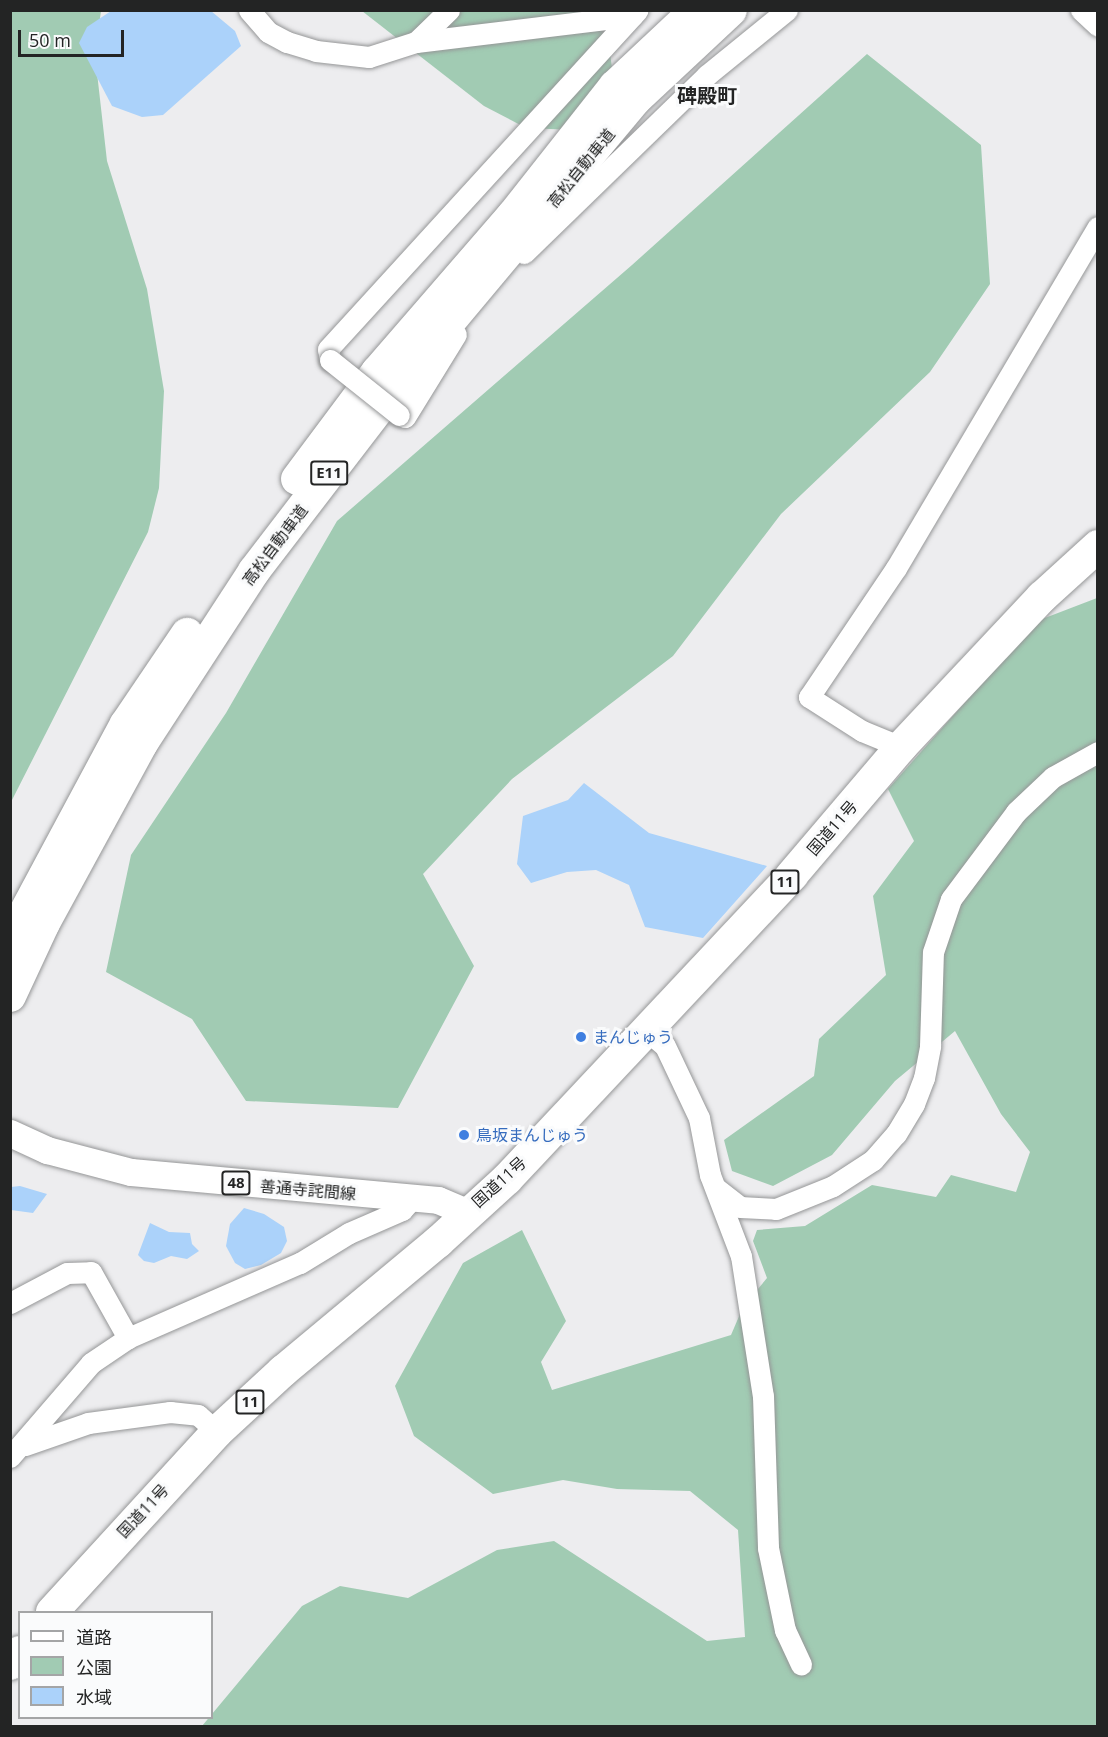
<!DOCTYPE html>
<html>
<head>
<meta charset="utf-8">
<style>
	body { margin:0 }
	#map { position:relative; width:1108px; height:1737px; overflow:hidden; background:#ededef; font-family:"Open Sans","Noto Sans JP",sans-serif }
	div>[style] { position:absolute }
	[style*='--x'] { left:calc(var(--x)*1px); top:calc(var(--y)*1px); width:calc(var(--w)*1px); rotate:calc(var(--a)*1deg) }
	.green>* { inset:0; background:#a1cbb3 }
	.water>* { inset:0; background:#abd2fa }
	.roads { filter:drop-shadow(0 0 2px #959697) drop-shadow(0 0 2px #959697) }
	.minor>* { height:21px; margin:-10.5px; padding:0 10.5px; transform-origin:10.5px; border-radius:10.5px; background:#fff }
	.major>* { height:27px; margin:-13.5px; padding:0 13.5px; transform-origin:13.5px; border-radius:13.5px; background:#fff }
	.highway>* { height:32px; margin:-16px; padding:0 16px; transform-origin:16px; border-radius:16px; background:#fff }
	.bridges { filter:drop-shadow(0 0 2px #959697) drop-shadow(0 0 2px #959697) }
	.minor-bridge>* { height:21px; margin:-10.5px; padding:0 10.5px; transform-origin:10.5px; border-radius:10.5px; background:#fff }
	.dots>* { width:16px; height:16px; translate:-50% -50%; box-sizing:border-box; border:3px solid #fafbfc; border-radius:50% }
	span { translate:-50% -50%; white-space:nowrap; text-align:center; line-height:1.15; -webkit-text-stroke:6px #fafbfc; paint-order:stroke }
	.shield-label span { padding:2px 4px; background:#fafbfc; border:2px solid; border-radius:4px; -webkit-text-stroke-width:0 }
	.shield-label { font-size:15px; color:#232424; font-weight:700 }
	.street-label { font-size:16px; color:#232424 }
	.shop-label { font-size:16px; color:#366cbe }
	.left { translate:0 -50%; text-align:left }
	.quarter-label { font-size:20px; color:#232424; font-weight:700 }
	.frame { position:absolute; inset:0; border:12px solid #232424; pointer-events:none }
	.legend { position:absolute; left:18px; top:1611px; width:195px; height:108px; box-sizing:border-box; background:#fafbfc; border:2px solid #a4a5a6; margin:0; padding:8px 10px; list-style:none; font-size:18px; color:#232424 }
	.legend li { display:flex; align-items:center; gap:12px; height:30px }
	.legend b { width:30px; border:2px solid #a4a5a6 }
	.scale { position:absolute; left:18px; top:30px; width:106px; height:27px; box-sizing:border-box; border:3px solid #232424; border-top:0; padding-left:8px; font-size:18px; line-height:21px; white-space:nowrap; color:#232424; -webkit-text-stroke:4px #fafbfc; paint-order:stroke }
</style>
</head>
<body>
<div id="map">
	<div class="green">
		<div style="clip-path:polygon(11px 11px,101px 11px,95px 55px,107px 161px,147px 289px,164px 391px,159px 488px,148px 532px,11px 802px)"></div>
		<div style="clip-path:polygon(362px 11px,605px 11px,614px 85px,574px 130px,526px 128px,484px 106px)"></div>
		<div style="clip-path:polygon(867px 54px,981px 145px,990px 284px,930px 372px,781px 514px,673px 656px,512px 779px,423px 874px,474px 966px,398px 1108px,246px 1101px,192px 1019px,106px 972px,131px 855px,226px 713px,337px 521px,632px 265px)"></div>
		<div style="clip-path:polygon(1097px 598px,1097px 1726px,202px 1726px,302px 1606px,340px 1586px,408px 1598px,497px 1550px,554px 1541px,707px 1641px,745px 1637px,738px 1530px,690px 1491px,617px 1489px,563px 1480px,493px 1494px,414px 1436px,395px 1386px,463px 1263px,522px 1230px,566px 1321px,541px 1362px,552px 1390px,731px 1335px,743px 1307px,767px 1278px,753px 1241px,757px 1230px,805px 1226px,872px 1185px,936px 1197px,951px 1175px,1016px 1192px,1030px 1152px,1001px 1114px,955px 1031px,895px 1081px,832px 1155px,773px 1186px,732px 1171px,724px 1140px,814px 1076px,819px 1039px,886px 975px,873px 896px,914px 841px,888px 789px,1037px 621px)"></div>
	</div>
	<div class="water">
		<div style="clip-path:polygon(111px 11px,211px 11px,235px 31px,241px 46px,163px 115px,142px 117px,112px 106px,79px 43px,87px 27px)"></div>
		<div style="clip-path:polygon(584px 783px,649px 833px,767px 866px,703px 938px,645px 927px,629px 885px,596px 870px,567px 872px,531px 883px,517px 864px,523px 816px,568px 800px)"></div>
		<div style="clip-path:polygon(20px 1186px,47px 1194px,33px 1213px,11px 1210px,11px 1187px)"></div>
		<div style="clip-path:polygon(244px 1208px,264px 1214px,284px 1227px,287px 1241px,281px 1253px,261px 1265px,245px 1269px,235px 1263px,226px 1246px,230px 1224px)"></div>
		<div style="clip-path:polygon(150px 1223px,169px 1232px,190px 1233px,192px 1244px,199px 1251px,187px 1259px,171px 1256px,154px 1263px,144px 1261px,138px 1255px)"></div>
	</div>
	<div class="roads">
		<div class="minor">
			<div style="--x:249;--y:10;--w:29;--a:49"></div>
			<div style="--x:268;--y:32;--w:21;--a:28"></div>
			<div style="--x:287;--y:42;--w:30;--a:17"></div>
			<div style="--x:316;--y:51;--w:53;--a:6.5"></div>
			<div style="--x:369;--y:57;--w:49;--a:-17.7"></div>
			<div style="--x:416;--y:42;--w:218;--a:-6.9"></div>
			<div style="--x:1081;--y:10;--w:23;--a:43"></div>
			<div style="--x:416;--y:42;--w:46;--a:-44.1"></div>
			<div style="--x:524;--y:253;--w:255;--a:-44.2"></div>
			<div style="--x:707;--y:75;--w:103;--a:-39.1"></div>
			<div style="--x:330;--y:360;--w:11;--a:-100"></div>
			<div style="--x:328;--y:349;--w:459;--a:-47.6"></div>
			<div style="--x:399;--y:415;--w:6;--a:18"></div>
			<div style="--x:405;--y:417;--w:97;--a:-58.4"></div>
			<div style="--x:901;--y:747;--w:42;--a:-157.7"></div>
			<div style="--x:862;--y:731;--w:63;--a:-147.3"></div>
			<div style="--x:809;--y:697;--w:156;--a:-56"></div>
			<div style="--x:896;--y:568;--w:396;--a:-59.4"></div>
			<div style="--x:647;--y:1031;--w:23;--a:40"></div>
			<div style="--x:665;--y:1046;--w:80;--a:64.7"></div>
			<div style="--x:699;--y:1118;--w:58;--a:79.1"></div>
			<div style="--x:710;--y:1175;--w:87;--a:69.1"></div>
			<div style="--x:741;--y:1256;--w:142;--a:81.1"></div>
			<div style="--x:763;--y:1396;--w:152;--a:88.1"></div>
			<div style="--x:768;--y:1548;--w:84;--a:78.3"></div>
			<div style="--x:785;--y:1630;--w:38;--a:65"></div>
			<div style="--x:717;--y:1189;--w:29;--a:38"></div>
			<div style="--x:740;--y:1207;--w:36;--a:3"></div>
			<div style="--x:776;--y:1209;--w:61;--a:-22"></div>
			<div style="--x:833;--y:1186;--w:48;--a:-33"></div>
			<div style="--x:873;--y:1160;--w:35;--a:-49"></div>
			<div style="--x:896;--y:1134;--w:35;--a:-59"></div>
			<div style="--x:914;--y:1104;--w:28;--a:-69"></div>
			<div style="--x:924;--y:1078;--w:33;--a:-79"></div>
			<div style="--x:930;--y:1046;--w:94;--a:-88.2"></div>
			<div style="--x:933;--y:952;--w:56;--a:-71.2"></div>
			<div style="--x:951;--y:899;--w:109;--a:-53.2"></div>
			<div style="--x:1016;--y:812;--w:51;--a:-43.4"></div>
			<div style="--x:1053;--y:777;--w:51;--a:-29.1"></div>
			<div style="--x:10;--y:1303;--w:64;--a:-27.8"></div>
			<div style="--x:67;--y:1273;--w:24;--a:-2"></div>
			<div style="--x:91;--y:1272;--w:76;--a:60.7"></div>
			<div style="--x:25;--y:1445;--w:67;--a:-19.2"></div>
			<div style="--x:88;--y:1423;--w:83;--a:-7.6"></div>
			<div style="--x:170;--y:1412;--w:28;--a:6"></div>
			<div style="--x:198;--y:1415;--w:25;--a:42"></div>
			<div style="--x:10;--y:1457;--w:124;--a:-49.2"></div>
			<div style="--x:91;--y:1363;--w:45;--a:-34"></div>
			<div style="--x:128;--y:1338;--w:188;--a:-23.6"></div>
			<div style="--x:300;--y:1263;--w:57;--a:-31.5"></div>
			<div style="--x:349;--y:1233;--w:58;--a:-23.5"></div>
			<div style="--x:402;--y:1210;--w:13;--a:-48"></div>
		</div>
		<div class="major">
			<div style="--x:10;--y:1133;--w:41;--a:24.7"></div>
			<div style="--x:47;--y:1150;--w:87;--a:14.7"></div>
			<div style="--x:131;--y:1172;--w:308;--a:5.2"></div>
			<div style="--x:438;--y:1200;--w:30;--a:23"></div>
		</div>
		<div class="highway">
			<div style="--x:297;--y:479;--w:134;--a:-53.2"></div>
			<div style="--x:377;--y:372;--w:208;--a:-49.1"></div>
			<div style="--x:513;--y:215;--w:164;--a:-51.7"></div>
			<div style="--x:615;--y:86;--w:111;--a:-43.2"></div>
			<div style="--x:10;--y:940;--w:245;--a:-61.8"></div>
			<div style="--x:126;--y:724;--w:109;--a:-55.9"></div>
			<div style="--x:10;--y:996;--w:81;--a:-65"></div>
			<div style="--x:44;--y:923;--w:205;--a:-61.4"></div>
			<div style="--x:142;--y:743;--w:205;--a:-56.9"></div>
			<div style="--x:254;--y:571;--w:232;--a:-52.5"></div>
			<div style="--x:395;--y:387;--w:376;--a:-50.1"></div>
			<div style="--x:636;--y:99;--w:130;--a:-43.1"></div>
			<div style="--x:52;--y:1612;--w:244;--a:-47.5"></div>
			<div style="--x:217;--y:1432;--w:90;--a:-42.7"></div>
			<div style="--x:283;--y:1371;--w:202;--a:-39.8"></div>
			<div style="--x:438;--y:1242;--w:93;--a:-42.4"></div>
			<div style="--x:507;--y:1179;--w:417;--a:-46.8"></div>
			<div style="--x:792;--y:875;--w:168;--a:-49.6"></div>
			<div style="--x:901;--y:747;--w:206;--a:-46.8"></div>
			<div style="--x:1042;--y:597;--w:76;--a:-42.3"></div>
			<div style="--x:10;--y:1664;--w:16;--a:-50"></div>
		</div>
	</div>
	<div class="bridges">
		<div class="minor-bridge">
			<div style="--x:330;--y:360;--w:88;--a:38.6"></div>
		</div>
	</div>
	<div class="dots">
		<div style="left:581px;top:1037px;background:#3f7fe0"></div>
		<div style="left:464px;top:1135px;background:#3f7fe0"></div>
	</div>
	<div class="shield-label">
		<span style="left:329px;top:473px">E11</span>
		<span style="left:785px;top:882px">11</span>
		<span style="left:236px;top:1183px">48</span>
		<span style="left:250px;top:1402px">11</span>
	</div>
	<div class="street-label">
		<span style="left:581px;top:168px;rotate:-51deg">高松自動車道</span>
		<span style="left:275px;top:545px;rotate:-53deg">高松自動車道</span>
		<span style="left:832px;top:828px;rotate:-49deg">国道11号</span>
		<span style="left:499px;top:1182px;rotate:-42deg">国道11号</span>
		<span style="left:308px;top:1190px;rotate:5deg">善通寺詫間線</span>
		<span style="left:143px;top:1511px;rotate:-47deg">国道11号</span>
	</div>
	<div class="shop-label">
		<span class="left" style="left:593px;top:1037px">まんじゅう</span>
		<span class="left" style="left:476px;top:1135px">鳥坂まんじゅう</span>
	</div>
	<div class="quarter-label">
		<span style="left:707px;top:95px">碑殿町</span>
	</div>
	<div class="frame"></div>
	<ul class="legend">
	<li><b style="height:8px;background:#fff"></b>道路</li>
	<li><b style="height:16px;background:#a1cbb3"></b>公園</li>
	<li><b style="height:16px;background:#abd2fa"></b>水域</li>
	</ul>
	<div class="scale">50 m</div>
</div>
</body>
</html>
